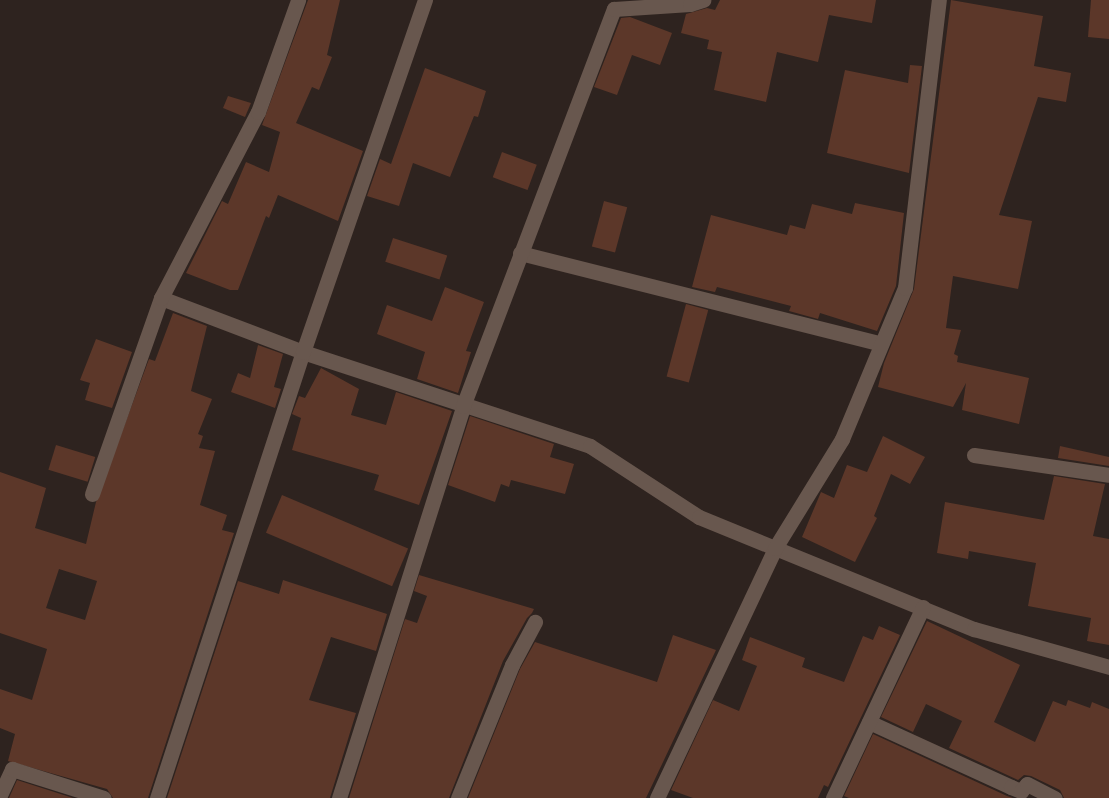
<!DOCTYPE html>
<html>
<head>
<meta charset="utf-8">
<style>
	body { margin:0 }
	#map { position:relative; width:1109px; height:798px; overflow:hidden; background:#2e231f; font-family:Lato,sans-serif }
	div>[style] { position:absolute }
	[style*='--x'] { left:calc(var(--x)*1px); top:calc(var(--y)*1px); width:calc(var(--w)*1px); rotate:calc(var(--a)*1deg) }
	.building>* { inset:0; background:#5c3729; transform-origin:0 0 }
	.minor>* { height:15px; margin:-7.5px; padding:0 7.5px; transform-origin:7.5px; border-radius:7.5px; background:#68574e }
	span { translate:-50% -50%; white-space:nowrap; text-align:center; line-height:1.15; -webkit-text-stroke:4px #241a16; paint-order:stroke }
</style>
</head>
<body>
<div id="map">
	<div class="building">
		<div style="clip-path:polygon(308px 0,340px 0,327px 55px,332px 57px,319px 90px,312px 87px,296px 123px,363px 151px,338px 221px,278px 195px,269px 218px,266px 216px,238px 290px,230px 290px,186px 273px,222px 201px,228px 204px,246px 162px,269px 172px,280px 132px,262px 125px)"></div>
		<div style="clip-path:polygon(720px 0,876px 0,872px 23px,829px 15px,818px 62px,777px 52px,766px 102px,714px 90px,722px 52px,707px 49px,709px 40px,681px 33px,686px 14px,707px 8px,715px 10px)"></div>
		<div style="clip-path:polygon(951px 0,1043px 16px,1034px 66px,1071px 73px,1066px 102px,1038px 97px,999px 215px,1032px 221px,1018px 289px,953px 276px,946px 328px,961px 330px,954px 354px,958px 356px,957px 362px,1029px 378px,1019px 424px,962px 410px,966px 383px,953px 407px,878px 387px,884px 363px,914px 289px)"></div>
		<div style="clip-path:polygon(1091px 0,1109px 0,1109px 39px,1088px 37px)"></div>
		<div style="clip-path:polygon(630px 17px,672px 33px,660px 65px,632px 55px,617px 95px,594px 87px,621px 18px)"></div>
		<div style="clip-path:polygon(910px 65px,922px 66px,909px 173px,827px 153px,845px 70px,908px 83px)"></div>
		<div style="clip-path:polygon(425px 68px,486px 91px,478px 117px,474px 116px,450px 177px,413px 163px,399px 206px,367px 196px,380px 159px,391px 164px)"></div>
		<div style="clip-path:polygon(228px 96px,251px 103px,245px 117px,223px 108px)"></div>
		<div style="left:502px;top:152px;width:37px;height:27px;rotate:20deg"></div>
		<div style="left:604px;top:201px;width:24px;height:47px;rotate:15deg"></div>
		<div style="clip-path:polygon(855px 203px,904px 213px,896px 286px,877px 331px,820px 313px,818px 319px,789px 311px,791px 306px,717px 287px,715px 292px,692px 287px,711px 215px,787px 235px,790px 225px,805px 229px,812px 204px,852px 214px)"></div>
		<div style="left:393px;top:238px;width:57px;height:25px;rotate:18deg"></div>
		<div style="clip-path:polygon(445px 287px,484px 302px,466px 351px,471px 352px,458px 393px,417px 379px,425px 352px,377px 334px,387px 305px,432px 321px)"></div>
		<div style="left:686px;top:304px;width:23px;height:75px;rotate:15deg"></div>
		<div style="clip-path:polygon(evenodd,173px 313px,207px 326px,191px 391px,212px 399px,198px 434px,203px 436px,199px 448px,215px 451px,200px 505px,227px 515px,222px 530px,234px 533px,148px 798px,113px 798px,107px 789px,8px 761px,15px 734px,0 728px,0 689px,32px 700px,47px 649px,0 633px,0 472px,46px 488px,35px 528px,86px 544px,96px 502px,149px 359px,155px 361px,173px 313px,59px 569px,97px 581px,85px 620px,46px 608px,59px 569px)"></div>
		<div style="clip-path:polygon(96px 339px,132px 352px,112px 408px,85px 400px,90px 383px,80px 380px)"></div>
		<div style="clip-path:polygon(258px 345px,283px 354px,274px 387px,281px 389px,275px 408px,231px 392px,238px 373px,250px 378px)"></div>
		<div style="clip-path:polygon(321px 368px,359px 389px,351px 415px,386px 425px,396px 392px,452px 411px,419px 505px,374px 490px,379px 475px,292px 450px,301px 418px,292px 414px,299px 396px,305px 398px)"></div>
		<div style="clip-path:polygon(470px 416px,554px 444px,550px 457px,574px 464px,565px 494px,511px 480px,509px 487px,501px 484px,495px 502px,448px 485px)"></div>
		<div style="clip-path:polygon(883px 436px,925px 457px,910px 484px,891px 474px,874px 516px,877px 518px,855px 562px,802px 537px,821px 492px,834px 498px,847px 465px,867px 472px)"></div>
		<div style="left:56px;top:445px;width:41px;height:26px;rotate:17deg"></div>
		<div style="clip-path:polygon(1060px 446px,1109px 457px,1109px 466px,1058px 458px)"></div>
		<div style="clip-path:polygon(1054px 476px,1105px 484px,1093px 536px,1109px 539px,1109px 645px,1087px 641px,1091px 618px,1028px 606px,1036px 563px,969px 551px,968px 559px,937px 553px,945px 502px,1044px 520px)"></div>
		<div style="left:282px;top:495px;width:137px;height:41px;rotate:23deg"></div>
		<div style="clip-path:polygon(419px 575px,534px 609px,532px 613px,527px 618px,503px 661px,449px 798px,349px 798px,405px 619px,417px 623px,427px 596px,414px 591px)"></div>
		<div style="clip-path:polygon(283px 580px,387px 614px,376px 651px,331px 637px,309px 700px,356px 713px,330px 798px,167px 798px,238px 581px,279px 594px)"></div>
		<div style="clip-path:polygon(927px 621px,1020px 665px,994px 722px,1035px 742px,1053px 701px,1066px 706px,1068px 700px,1090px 708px,1092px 702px,1109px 709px,1109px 798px,1064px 798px,1060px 790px,1031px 776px,1024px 775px,1018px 780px,949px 748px,962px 721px,926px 704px,913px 732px,881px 717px)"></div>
		<div style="clip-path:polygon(879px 626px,900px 635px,828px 787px,824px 785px,818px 798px,693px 798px,671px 790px,713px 700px,739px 711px,757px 666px,742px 660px,750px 637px,805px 658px,802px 667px,844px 682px,863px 636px,873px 640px)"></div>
		<div style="clip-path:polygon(673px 635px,716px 650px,646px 798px,468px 798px,520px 669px,535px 642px,657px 682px)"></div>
		<div style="clip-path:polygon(873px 734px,1007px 796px,1013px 798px,849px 798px,844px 796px)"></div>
		<div style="clip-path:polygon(17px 780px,73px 798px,9px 798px)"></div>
	</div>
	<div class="minor">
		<div style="--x:520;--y:253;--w:372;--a:14.1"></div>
		<div style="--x:161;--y:298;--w:152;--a:20.8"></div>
		<div style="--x:303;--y:352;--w:302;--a:18.1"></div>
		<div style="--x:590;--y:446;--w:130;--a:33.1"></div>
		<div style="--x:699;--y:517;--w:297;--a:22.2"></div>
		<div style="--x:974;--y:629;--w:140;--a:15.7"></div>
		<div style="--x:974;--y:455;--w:136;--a:8.4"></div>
		<div style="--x:92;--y:494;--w:208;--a:-70.6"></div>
		<div style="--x:161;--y:298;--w:210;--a:-62.5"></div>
		<div style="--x:258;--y:112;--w:119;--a:-70.3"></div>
		<div style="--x:869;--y:722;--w:156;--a:24.6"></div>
		<div style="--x:1011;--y:787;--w:11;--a:22"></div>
		<div style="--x:1021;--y:791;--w:9;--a:-49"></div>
		<div style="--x:1027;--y:784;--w:31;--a:27"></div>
		<div style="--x:0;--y:795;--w:29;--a:-65"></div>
		<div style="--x:12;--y:769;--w:96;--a:17.5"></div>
		<div style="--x:157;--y:798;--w:469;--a:-71.9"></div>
		<div style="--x:303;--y:352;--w:373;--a:-70.9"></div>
		<div style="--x:339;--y:798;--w:411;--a:-72.4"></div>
		<div style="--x:463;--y:406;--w:425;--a:-69.2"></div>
		<div style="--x:614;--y:9;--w:76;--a:-3.8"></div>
		<div style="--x:690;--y:4;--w:14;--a:-17"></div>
		<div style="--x:458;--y:798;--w:144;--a:-67.9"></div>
		<div style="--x:512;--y:665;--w:49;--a:-61.9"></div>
		<div style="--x:657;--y:798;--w:276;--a:-64.7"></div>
		<div style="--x:775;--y:548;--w:128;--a:-58.4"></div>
		<div style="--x:842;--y:439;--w:164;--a:-67.4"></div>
		<div style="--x:905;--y:288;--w:290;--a:-83.3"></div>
		<div style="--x:833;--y:798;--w:211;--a:-64.8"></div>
	</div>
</div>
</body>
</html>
